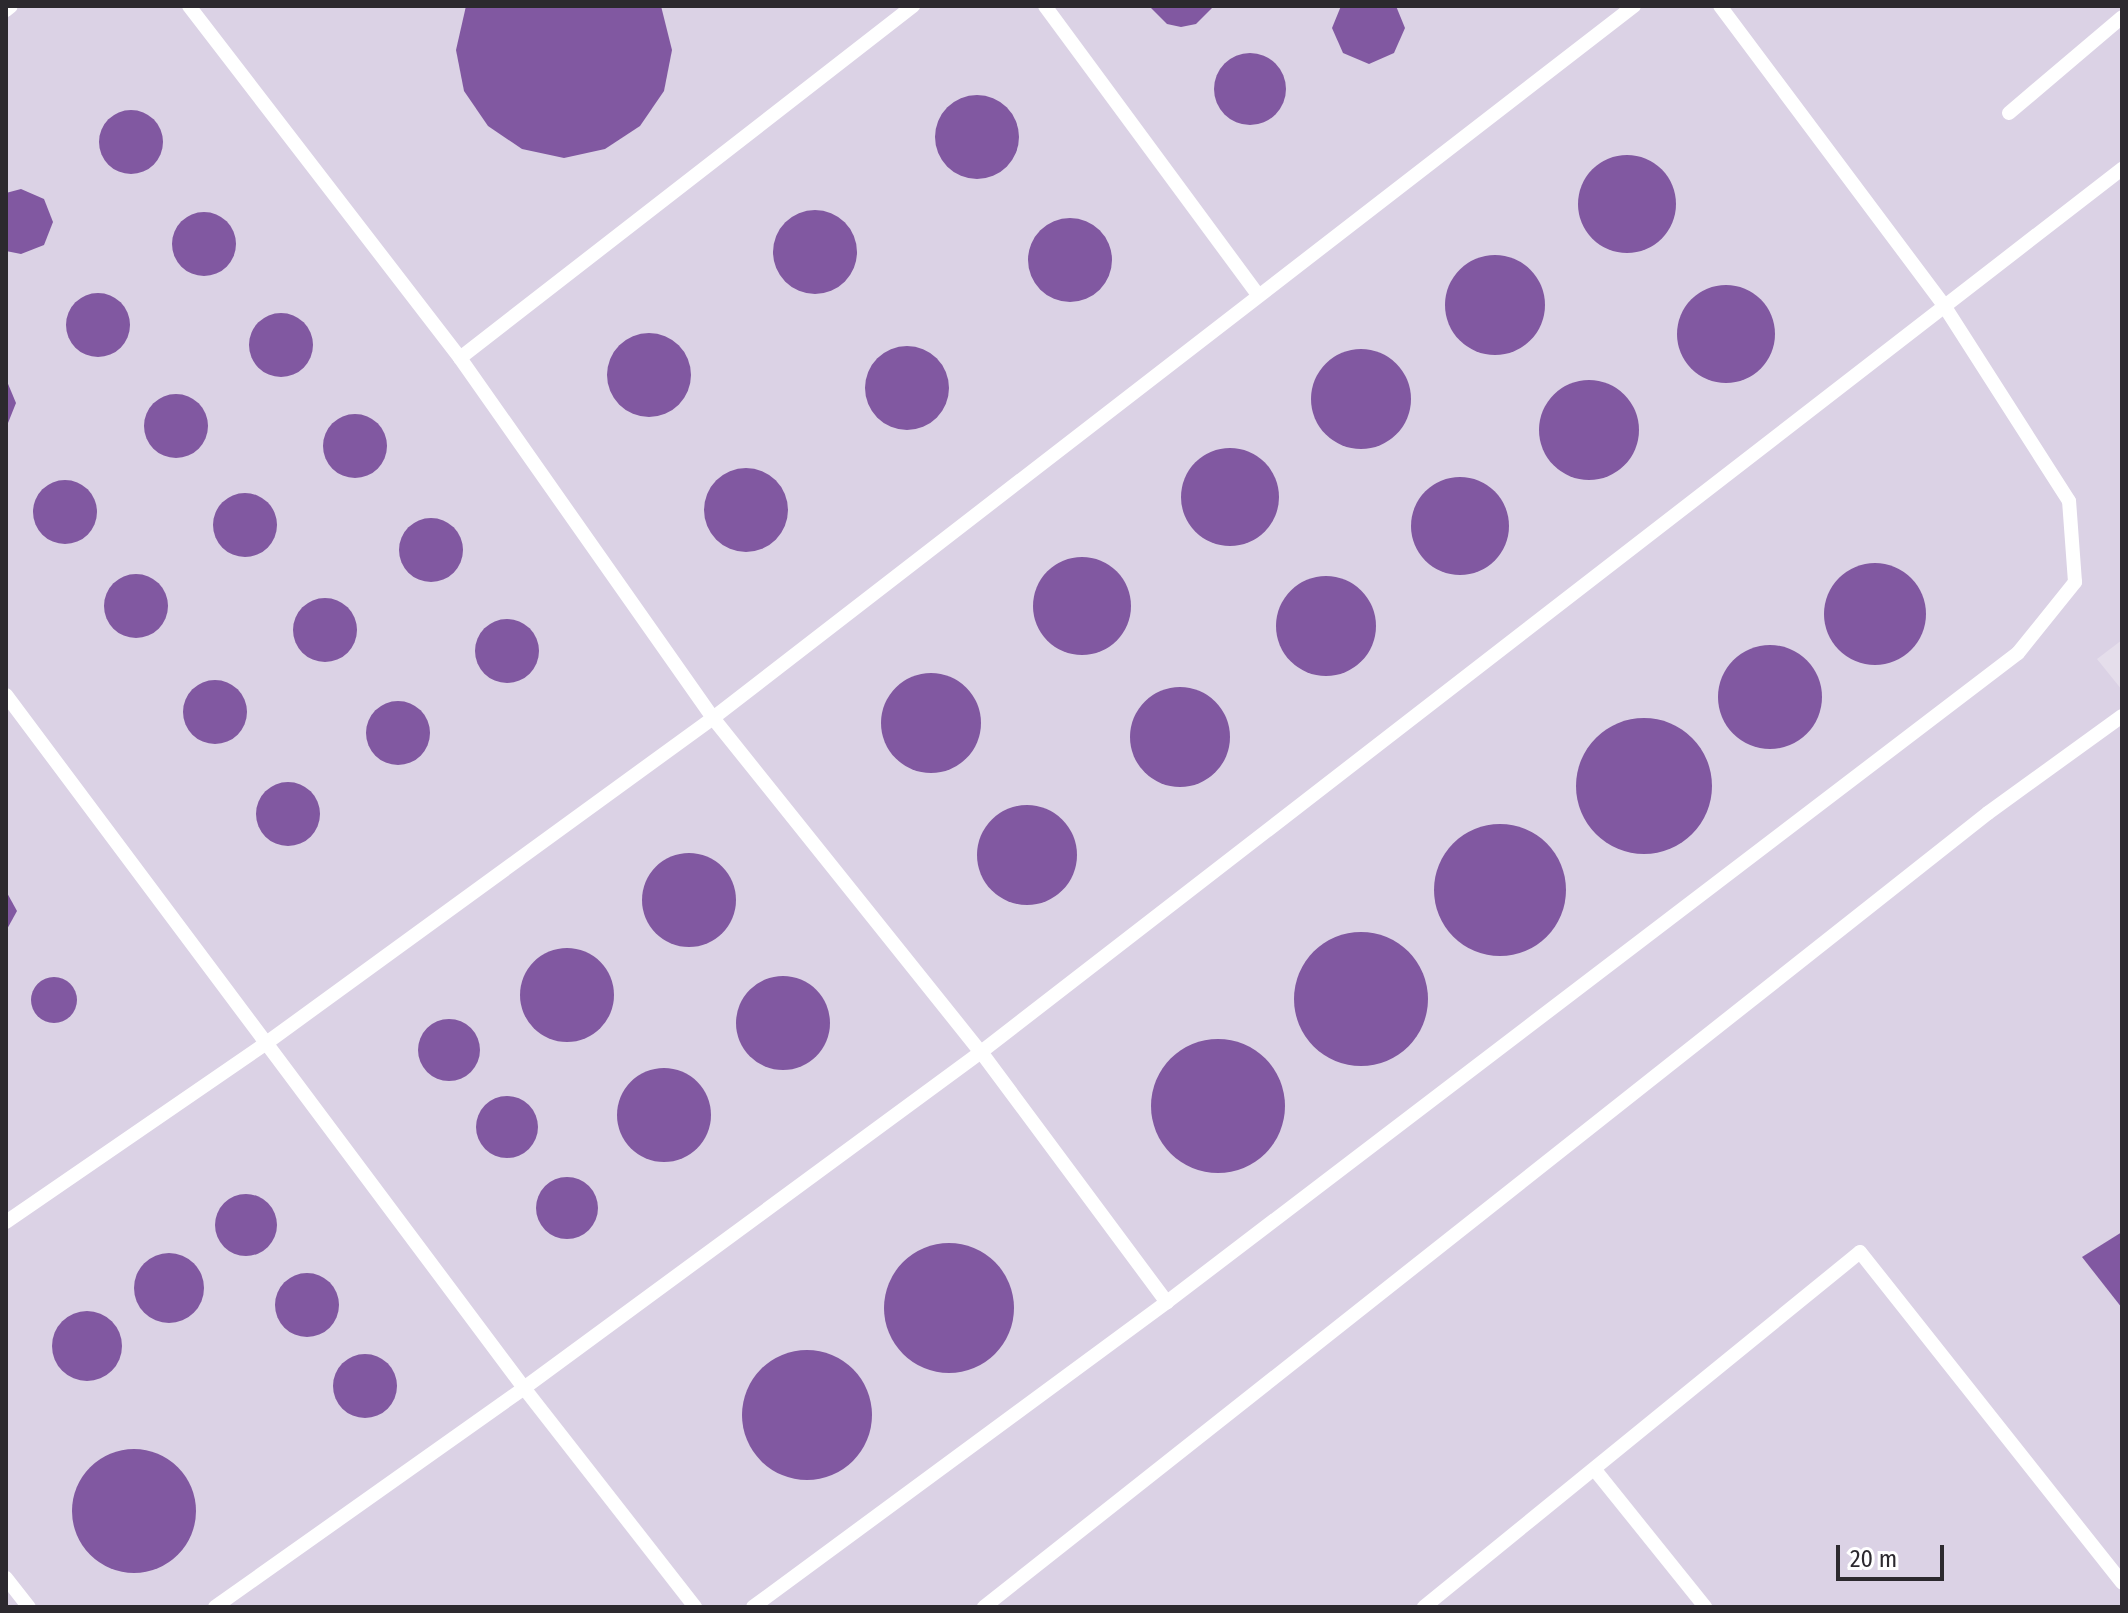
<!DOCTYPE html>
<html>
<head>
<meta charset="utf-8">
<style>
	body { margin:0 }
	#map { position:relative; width:2128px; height:1613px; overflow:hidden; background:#e5deeb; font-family:"Fira Sans Condensed",sans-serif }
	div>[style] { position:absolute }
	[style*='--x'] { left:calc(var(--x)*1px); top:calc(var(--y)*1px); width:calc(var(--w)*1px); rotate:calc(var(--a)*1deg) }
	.built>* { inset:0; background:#dbd2e5 }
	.building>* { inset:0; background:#8158a1 }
	.round { border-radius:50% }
	.lane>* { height:14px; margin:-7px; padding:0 7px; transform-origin:7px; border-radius:7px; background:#fff }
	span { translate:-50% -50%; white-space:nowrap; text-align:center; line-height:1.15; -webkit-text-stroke:8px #fff; paint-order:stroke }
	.frame { position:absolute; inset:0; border:8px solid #2c292e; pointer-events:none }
	.scale { position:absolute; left:1836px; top:1545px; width:108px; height:36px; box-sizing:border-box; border:4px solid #2c292e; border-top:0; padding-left:10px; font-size:24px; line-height:28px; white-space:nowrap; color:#2c292e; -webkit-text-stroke:6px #fff; paint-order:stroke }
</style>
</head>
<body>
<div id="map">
	<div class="built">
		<div style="clip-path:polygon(6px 6px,2122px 6px,2122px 640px,2097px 659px,2122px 690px,2122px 1607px,6px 1607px)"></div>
	</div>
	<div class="building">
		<div style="clip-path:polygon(466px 6px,661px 6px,672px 50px,664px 91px,640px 126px,605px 149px,564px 158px,522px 149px,488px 126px,464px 91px,456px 50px)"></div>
		<div style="clip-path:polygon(1149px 6px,1214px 6px,1196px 24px,1181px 27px,1167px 24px)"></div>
		<div style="clip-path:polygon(1341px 6px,1396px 6px,1405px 28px,1394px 53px,1369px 64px,1343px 53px,1332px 28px)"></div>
		<div class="round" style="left:1214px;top:53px;width:72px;height:72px"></div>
		<div class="round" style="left:935px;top:95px;width:84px;height:84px"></div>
		<div class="round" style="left:99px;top:110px;width:64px;height:64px"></div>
		<div class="round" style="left:1578px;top:155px;width:98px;height:98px"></div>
		<div style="clip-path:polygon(21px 189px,44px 199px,53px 222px,44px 245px,21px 254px,6px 251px,6px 193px)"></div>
		<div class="round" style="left:773px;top:210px;width:84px;height:84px"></div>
		<div class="round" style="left:172px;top:212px;width:64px;height:64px"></div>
		<div class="round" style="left:1028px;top:218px;width:84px;height:84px"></div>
		<div class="round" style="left:1445px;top:255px;width:100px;height:100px"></div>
		<div class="round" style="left:1677px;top:285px;width:98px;height:98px"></div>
		<div class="round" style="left:66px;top:293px;width:64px;height:64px"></div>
		<div class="round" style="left:249px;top:313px;width:64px;height:64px"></div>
		<div class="round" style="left:607px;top:333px;width:84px;height:84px"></div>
		<div class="round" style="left:865px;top:346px;width:84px;height:84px"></div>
		<div class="round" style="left:1311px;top:349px;width:100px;height:100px"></div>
		<div style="clip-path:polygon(6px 379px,16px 403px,6px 428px)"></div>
		<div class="round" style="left:1539px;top:380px;width:100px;height:100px"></div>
		<div class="round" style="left:144px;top:394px;width:64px;height:64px"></div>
		<div class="round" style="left:323px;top:414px;width:64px;height:64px"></div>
		<div class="round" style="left:1181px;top:448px;width:98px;height:98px"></div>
		<div class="round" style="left:704px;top:468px;width:84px;height:84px"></div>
		<div class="round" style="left:1411px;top:477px;width:98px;height:98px"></div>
		<div class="round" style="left:33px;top:480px;width:64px;height:64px"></div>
		<div class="round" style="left:213px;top:493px;width:64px;height:64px"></div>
		<div class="round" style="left:399px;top:518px;width:64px;height:64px"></div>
		<div class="round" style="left:1033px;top:557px;width:98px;height:98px"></div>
		<div class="round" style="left:1824px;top:563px;width:102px;height:102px"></div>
		<div class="round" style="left:104px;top:574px;width:64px;height:64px"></div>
		<div class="round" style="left:1276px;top:576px;width:100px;height:100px"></div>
		<div class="round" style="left:293px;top:598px;width:64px;height:64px"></div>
		<div class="round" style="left:475px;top:619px;width:64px;height:64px"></div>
		<div class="round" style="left:1718px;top:645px;width:104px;height:104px"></div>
		<div class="round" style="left:881px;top:673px;width:100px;height:100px"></div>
		<div class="round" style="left:183px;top:680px;width:64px;height:64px"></div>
		<div class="round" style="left:1130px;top:687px;width:100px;height:100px"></div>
		<div class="round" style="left:366px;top:701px;width:64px;height:64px"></div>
		<div class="round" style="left:1576px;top:718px;width:136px;height:136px"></div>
		<div class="round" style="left:256px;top:782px;width:64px;height:64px"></div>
		<div class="round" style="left:977px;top:805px;width:100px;height:100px"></div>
		<div class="round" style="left:1434px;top:824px;width:132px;height:132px"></div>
		<div class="round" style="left:642px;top:853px;width:94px;height:94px"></div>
		<div style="clip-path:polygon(6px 891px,17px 911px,6px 931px)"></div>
		<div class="round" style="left:1294px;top:932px;width:134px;height:134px"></div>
		<div class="round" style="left:520px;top:948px;width:94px;height:94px"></div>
		<div class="round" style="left:736px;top:976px;width:94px;height:94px"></div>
		<div class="round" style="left:31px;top:977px;width:46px;height:46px"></div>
		<div class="round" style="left:418px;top:1019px;width:62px;height:62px"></div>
		<div class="round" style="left:1151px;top:1039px;width:134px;height:134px"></div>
		<div class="round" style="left:617px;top:1068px;width:94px;height:94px"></div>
		<div class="round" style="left:476px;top:1096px;width:62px;height:62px"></div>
		<div class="round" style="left:536px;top:1177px;width:62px;height:62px"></div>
		<div class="round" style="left:215px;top:1194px;width:62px;height:62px"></div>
		<div style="clip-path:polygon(2122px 1232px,2122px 1308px,2082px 1257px)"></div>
		<div class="round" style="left:884px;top:1243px;width:130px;height:130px"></div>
		<div class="round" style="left:134px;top:1253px;width:70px;height:70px"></div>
		<div class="round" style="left:275px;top:1273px;width:64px;height:64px"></div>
		<div class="round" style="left:52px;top:1311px;width:70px;height:70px"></div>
		<div class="round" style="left:742px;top:1350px;width:130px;height:130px"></div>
		<div class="round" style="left:333px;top:1354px;width:64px;height:64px"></div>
		<div class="round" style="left:72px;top:1449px;width:124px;height:124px"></div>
	</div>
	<div class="lane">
		<div style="--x:189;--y:6;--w:444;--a:52.4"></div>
		<div style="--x:460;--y:358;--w:440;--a:54.9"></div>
		<div style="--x:713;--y:718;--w:428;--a:51.3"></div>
		<div style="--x:981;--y:1052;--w:312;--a:53.4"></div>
		<div style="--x:1045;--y:6;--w:359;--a:53.6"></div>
		<div style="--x:6;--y:10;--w:6;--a:-39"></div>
		<div style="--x:2009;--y:113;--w:148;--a:-40.3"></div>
		<div style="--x:460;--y:358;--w:574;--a:-37.85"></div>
		<div style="--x:6;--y:695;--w:865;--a:53.22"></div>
		<div style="--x:524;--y:1388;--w:278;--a:52"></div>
		<div style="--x:6;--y:1222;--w:314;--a:-34.5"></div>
		<div style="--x:265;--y:1044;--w:554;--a:-36.04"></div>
		<div style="--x:713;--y:718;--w:1164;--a:-37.71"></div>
		<div style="--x:1595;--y:1470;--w:176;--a:51.2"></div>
		<div style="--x:6;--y:1578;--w:37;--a:52"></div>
		<div style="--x:215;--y:1607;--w:379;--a:-35.3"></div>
		<div style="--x:524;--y:1388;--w:567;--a:-36.32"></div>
		<div style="--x:981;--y:1052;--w:1443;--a:-37.74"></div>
		<div style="--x:753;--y:1607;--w:514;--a:-36.38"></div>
		<div style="--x:1167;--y:1302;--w:1070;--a:-37.33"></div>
		<div style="--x:2018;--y:653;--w:91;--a:-51.2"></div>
		<div style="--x:2075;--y:582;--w:81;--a:-94.2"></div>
		<div style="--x:2069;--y:501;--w:234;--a:-122.6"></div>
		<div style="--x:1943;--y:304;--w:372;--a:-126.8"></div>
		<div style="--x:984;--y:1607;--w:1280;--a:-38.34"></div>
		<div style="--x:1988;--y:813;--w:165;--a:-35.9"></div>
		<div style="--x:1424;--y:1607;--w:562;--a:-39.15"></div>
		<div style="--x:1860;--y:1252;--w:422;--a:51.6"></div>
	</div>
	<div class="frame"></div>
	<div class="scale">20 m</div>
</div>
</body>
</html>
